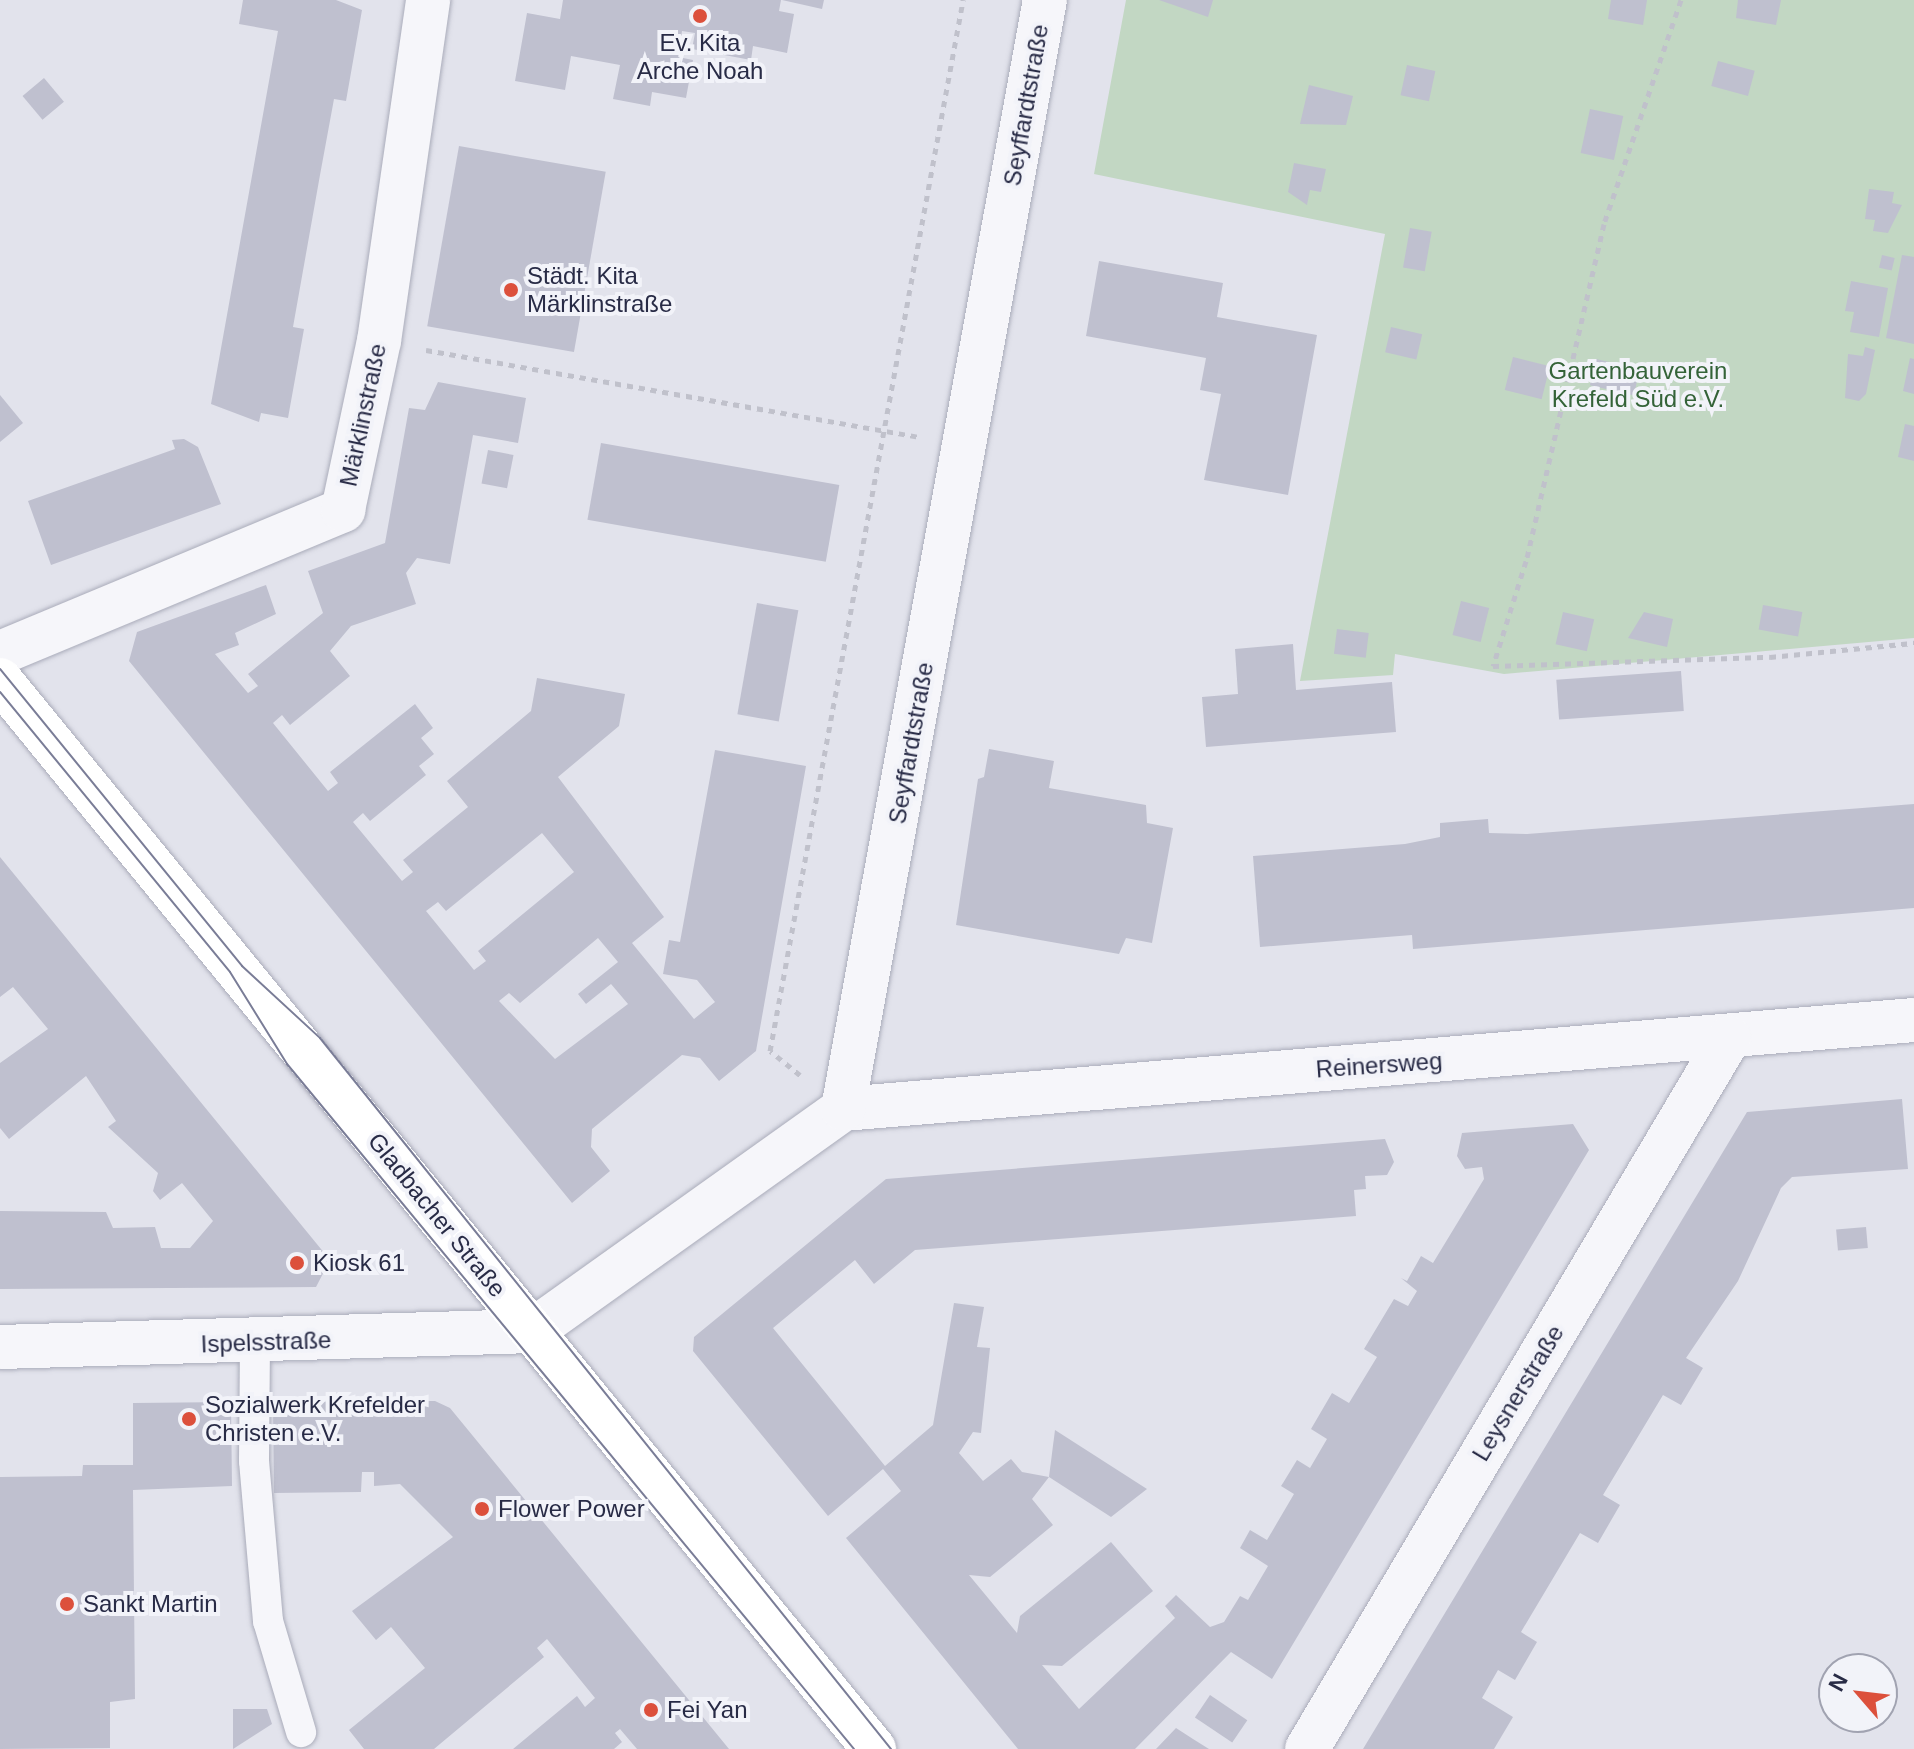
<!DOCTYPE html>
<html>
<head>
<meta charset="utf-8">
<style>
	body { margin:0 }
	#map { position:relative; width:1914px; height:1749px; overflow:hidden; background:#e2e3ec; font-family:Helvetica,sans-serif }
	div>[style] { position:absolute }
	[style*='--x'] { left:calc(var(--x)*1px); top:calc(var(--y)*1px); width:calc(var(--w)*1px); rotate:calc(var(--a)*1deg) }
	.green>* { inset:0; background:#c2d7c3 }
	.building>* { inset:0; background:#bfc0cf; transform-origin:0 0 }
	.path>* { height:5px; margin-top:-2.5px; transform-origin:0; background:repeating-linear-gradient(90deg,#c0c1cb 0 6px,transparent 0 12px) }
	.roads { filter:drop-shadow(0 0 2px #aaacba) drop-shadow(0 0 2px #aaacba) }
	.lane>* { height:30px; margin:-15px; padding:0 15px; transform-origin:15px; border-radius:15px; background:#f6f6fa }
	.street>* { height:44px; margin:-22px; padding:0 22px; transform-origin:22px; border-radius:22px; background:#f6f6fa }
	.primary>* { height:44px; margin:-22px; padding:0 22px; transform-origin:22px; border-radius:22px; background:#fff }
	.tram>* { height:2px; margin:-1px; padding:0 1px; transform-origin:1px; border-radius:1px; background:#7a7d97 }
	.dots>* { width:22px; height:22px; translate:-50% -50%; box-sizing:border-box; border:4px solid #f2f3f9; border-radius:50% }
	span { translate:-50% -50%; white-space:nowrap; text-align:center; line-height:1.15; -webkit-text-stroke:8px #f2f3f9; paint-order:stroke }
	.poi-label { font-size:24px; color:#282b46 }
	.left { translate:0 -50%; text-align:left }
	.street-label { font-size:24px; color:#282b46 }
	.park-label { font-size:24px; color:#346338 }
	.north { position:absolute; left:1818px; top:1653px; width:80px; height:80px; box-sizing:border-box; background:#f2f3f9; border:2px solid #a1a3b1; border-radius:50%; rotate:298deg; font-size:22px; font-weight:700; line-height:32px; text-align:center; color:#282b46 }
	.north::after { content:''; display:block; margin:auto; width:28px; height:36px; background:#dc503c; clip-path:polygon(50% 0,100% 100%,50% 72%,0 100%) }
</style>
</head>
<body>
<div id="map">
	<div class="green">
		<div style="clip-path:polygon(1126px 0,1914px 0,1914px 638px,1504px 674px,1395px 654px,1393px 675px,1300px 681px,1385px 234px,1094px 174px)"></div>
	</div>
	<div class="building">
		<div style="clip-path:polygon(243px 0,336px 0,362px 10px,346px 101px,334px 99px,320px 175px,293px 327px,304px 329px,288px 418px,261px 413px,259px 422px,211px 404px,278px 31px,239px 24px)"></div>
		<div style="clip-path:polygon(563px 0,781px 0,779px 11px,794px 14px,787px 53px,753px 46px,751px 60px,692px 49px,695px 33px,682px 31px,678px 57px,693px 60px,686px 98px,652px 92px,650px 106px,613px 99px,620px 65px,571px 56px,565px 90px,515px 81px,527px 13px,560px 19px)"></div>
		<div style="clip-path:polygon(782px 0,824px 0,822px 9px)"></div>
		<div style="clip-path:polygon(1159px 0,1213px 0,1208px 17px)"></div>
		<div style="clip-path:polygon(1611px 0,1647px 0,1643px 25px,1608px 19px)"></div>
		<div style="clip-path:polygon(1738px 0,1781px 0,1776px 25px,1736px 18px)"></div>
		<div style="left:1718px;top:61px;width:38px;height:26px;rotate:15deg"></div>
		<div style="left:1407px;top:65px;width:29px;height:31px;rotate:12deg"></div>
		<div style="left:44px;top:78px;width:31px;height:28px;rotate:50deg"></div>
		<div style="clip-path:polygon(1309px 85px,1353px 96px,1346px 125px,1300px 124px)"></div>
		<div style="left:1590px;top:109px;width:34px;height:45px;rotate:12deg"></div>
		<div style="left:459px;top:146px;width:149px;height:183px;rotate:10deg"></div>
		<div style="clip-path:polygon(1294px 163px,1326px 169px,1321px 192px,1310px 190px,1307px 205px,1288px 192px)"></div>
		<div style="clip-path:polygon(1869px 189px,1894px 192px,1892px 203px,1902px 205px,1888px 233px,1873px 231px,1875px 220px,1865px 219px)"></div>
		<div style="left:1410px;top:228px;width:22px;height:40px;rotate:10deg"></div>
		<div style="left:1882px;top:255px;width:13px;height:13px;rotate:13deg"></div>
		<div style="clip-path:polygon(1902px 255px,1914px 257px,1914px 344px,1886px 338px)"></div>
		<div style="clip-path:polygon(1099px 261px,1223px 283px,1217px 317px,1317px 335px,1288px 495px,1204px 480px,1221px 394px,1200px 390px,1206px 358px,1086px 336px)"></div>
		<div style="clip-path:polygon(1851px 281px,1888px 288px,1879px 337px,1850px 332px,1854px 312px,1845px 311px)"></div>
		<div style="left:1391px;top:327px;width:32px;height:26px;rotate:13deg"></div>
		<div style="clip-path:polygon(1865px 347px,1875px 350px,1866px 394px,1859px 401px,1845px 398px,1848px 354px,1863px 356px)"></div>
		<div style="left:1513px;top:357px;width:38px;height:34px;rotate:14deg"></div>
		<div style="clip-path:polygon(1910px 358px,1914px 359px,1914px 394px,1903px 391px)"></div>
		<div style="left:1596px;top:359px;width:45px;height:27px;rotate:13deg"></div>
		<div style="clip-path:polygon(evenodd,438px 382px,526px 398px,518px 443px,473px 435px,450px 564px,417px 558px,406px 573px,416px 604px,351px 626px,330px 651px,350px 676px,290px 725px,282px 715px,273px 723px,328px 791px,338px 783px,330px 772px,415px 704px,433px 728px,421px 738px,434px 754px,419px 766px,426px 775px,370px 821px,363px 813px,353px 822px,402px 881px,413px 872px,403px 860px,468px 807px,447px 781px,531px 711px,537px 678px,625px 694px,619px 726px,558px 777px,664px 917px,632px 943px,694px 1019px,715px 1002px,697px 980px,663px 974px,669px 940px,680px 942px,715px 750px,806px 766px,756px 1051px,719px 1081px,700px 1058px,682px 1055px,592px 1129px,591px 1147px,610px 1171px,572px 1203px,129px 661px,137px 632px,266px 585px,276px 614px,235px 633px,239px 645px,215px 654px,248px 693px,258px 686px,248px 674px,323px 613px,308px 571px,385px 543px,409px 408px,425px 410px,438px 382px,542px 833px,574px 872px,478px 951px,486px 961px,474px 970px,426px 911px,438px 902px,446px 911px,542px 833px,438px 382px,598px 938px,618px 962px,578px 994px,586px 1004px,611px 984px,628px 1004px,555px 1059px,499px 1001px,509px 993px,520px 1003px,598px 938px)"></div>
		<div style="clip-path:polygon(0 395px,23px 423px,0 442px)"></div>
		<div style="clip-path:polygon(1905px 424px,1914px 426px,1914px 461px,1898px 457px)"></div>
		<div style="clip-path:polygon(184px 439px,198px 447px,221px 504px,51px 565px,28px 501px,175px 449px,172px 440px)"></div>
		<div style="left:601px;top:443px;width:242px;height:78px;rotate:10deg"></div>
		<div style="left:488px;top:450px;width:26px;height:34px;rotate:11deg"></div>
		<div style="left:1461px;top:601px;width:29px;height:35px;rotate:14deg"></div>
		<div style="left:757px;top:603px;width:42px;height:113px;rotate:10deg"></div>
		<div style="left:1763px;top:605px;width:40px;height:25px;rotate:10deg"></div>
		<div style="left:1563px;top:612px;width:32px;height:33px;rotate:13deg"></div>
		<div style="clip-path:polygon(1644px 612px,1673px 619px,1667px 647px,1628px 638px)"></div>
		<div style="left:1337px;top:629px;width:32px;height:25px;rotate:7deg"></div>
		<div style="clip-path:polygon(1293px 644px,1296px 690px,1392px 682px,1396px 732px,1206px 747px,1202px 697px,1238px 694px,1235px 649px)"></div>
		<div style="left:1681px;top:671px;width:40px;height:125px;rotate:86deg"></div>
		<div style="clip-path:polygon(989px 749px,1054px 761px,1049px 788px,1146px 805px,1147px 823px,1173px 828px,1152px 943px,1126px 938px,1119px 954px,956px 925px,978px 779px,984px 777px)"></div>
		<div style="clip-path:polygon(1914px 804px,1914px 908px,1413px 949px,1412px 935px,1260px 947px,1253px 856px,1405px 844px,1440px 837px,1440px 823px,1488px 819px,1489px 833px,1527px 834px)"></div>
		<div style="clip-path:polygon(0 857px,330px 1260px,316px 1287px,0 1289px,0 1211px,106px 1212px,113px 1228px,155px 1227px,161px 1248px,190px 1248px,213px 1221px,182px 1183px,160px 1200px,153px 1191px,158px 1173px,108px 1127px,116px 1121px,86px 1076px,9px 1139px,0 1128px,0 1063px,48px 1029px,13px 987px,0 997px)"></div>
		<div style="clip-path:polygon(1902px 1099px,1908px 1169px,1792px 1177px,1781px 1188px,1738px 1281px,1686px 1358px,1703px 1368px,1681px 1405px,1663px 1395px,1603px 1495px,1620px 1505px,1598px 1543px,1580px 1533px,1521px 1632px,1537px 1642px,1515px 1680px,1498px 1670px,1482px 1698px,1513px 1717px,1494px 1749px,1363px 1749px,1747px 1112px)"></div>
		<div style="clip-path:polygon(1573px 1124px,1589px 1150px,1272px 1679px,1231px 1652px,1135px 1749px,1018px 1749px,846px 1538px,901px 1491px,883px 1469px,828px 1516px,693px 1351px,694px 1337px,886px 1179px,1385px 1139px,1394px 1162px,1387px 1175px,1365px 1176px,1366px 1189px,1354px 1190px,1356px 1216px,915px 1250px,874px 1284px,855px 1260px,773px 1328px,885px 1466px,933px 1425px,954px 1303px,984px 1307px,977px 1347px,990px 1348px,981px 1433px,973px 1432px,959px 1453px,983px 1481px,1011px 1459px,1022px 1472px,1049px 1477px,1032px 1499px,1053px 1525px,990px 1577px,969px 1575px,1017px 1633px,1020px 1616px,1111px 1542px,1153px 1591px,1062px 1666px,1042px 1665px,1079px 1709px,1175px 1618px,1165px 1606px,1176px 1595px,1210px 1627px,1224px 1622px,1240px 1596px,1248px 1600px,1268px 1566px,1240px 1548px,1250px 1530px,1267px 1540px,1294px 1494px,1281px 1486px,1283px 1483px,1297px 1460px,1310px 1468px,1327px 1439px,1311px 1429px,1332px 1393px,1349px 1403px,1377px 1357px,1364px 1349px,1394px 1299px,1408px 1306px,1417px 1291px,1401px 1278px,1407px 1281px,1421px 1256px,1433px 1263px,1484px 1179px,1482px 1167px,1465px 1169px,1457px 1156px,1462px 1133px)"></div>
		<div style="left:1866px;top:1227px;width:21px;height:30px;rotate:85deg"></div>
		<div style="clip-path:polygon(435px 1401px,450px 1408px,729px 1749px,637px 1749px,620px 1729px,615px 1733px,622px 1742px,614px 1749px,513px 1749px,577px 1696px,585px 1707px,595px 1698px,547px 1639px,537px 1648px,544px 1657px,434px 1749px,364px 1749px,349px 1730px,425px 1668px,391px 1627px,376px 1640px,352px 1611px,453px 1537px,400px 1484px,374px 1486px,374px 1472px,362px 1472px,361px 1492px,274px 1493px,273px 1402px)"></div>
		<div style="clip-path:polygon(231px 1402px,232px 1486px,133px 1490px,135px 1699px,110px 1702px,110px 1748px,0 1749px,0 1477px,82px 1476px,83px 1465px,133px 1465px,133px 1403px)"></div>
		<div style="clip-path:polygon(1055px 1430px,1147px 1489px,1111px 1517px,1049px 1477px)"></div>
		<div style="left:1210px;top:1695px;width:45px;height:27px;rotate:34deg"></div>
		<div style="clip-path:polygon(233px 1709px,267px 1709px,272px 1724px,233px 1749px)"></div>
		<div style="clip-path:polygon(1176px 1728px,1193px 1739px,1209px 1749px,1156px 1749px)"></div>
	</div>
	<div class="path">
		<div style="--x:1681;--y:0;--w:237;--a:109"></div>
		<div style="--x:1604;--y:224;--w:346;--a:103"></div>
		<div style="--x:1526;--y:561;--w:110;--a:107.4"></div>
		<div style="--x:1493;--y:666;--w:277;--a:-1.9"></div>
		<div style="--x:1770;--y:657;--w:145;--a:-5.6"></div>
		<div style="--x:426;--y:350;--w:499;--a:10"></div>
		<div style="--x:800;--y:1075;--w:38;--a:-141"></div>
		<div style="--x:770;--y:1051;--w:1069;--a:-79.59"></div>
	</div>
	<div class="roads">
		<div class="lane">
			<div style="--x:255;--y:1343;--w:118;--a:90.5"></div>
			<div style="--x:254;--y:1461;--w:161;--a:85"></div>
			<div style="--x:268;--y:1621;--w:116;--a:73.4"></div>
		</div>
		<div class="street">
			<div style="--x:0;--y:653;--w:372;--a:-22.6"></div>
			<div style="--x:343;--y:510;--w:173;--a:-78"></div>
			<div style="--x:379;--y:341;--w:345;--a:-81.8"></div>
			<div style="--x:843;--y:1109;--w:1075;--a:-4.75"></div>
			<div style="--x:0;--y:1347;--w:532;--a:-1.72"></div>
			<div style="--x:532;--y:1331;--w:382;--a:-35.5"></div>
			<div style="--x:843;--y:1109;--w:1127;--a:-79.68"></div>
			<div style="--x:1307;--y:1749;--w:827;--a:-59.31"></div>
		</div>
		<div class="primary">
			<div style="--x:0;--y:680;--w:1381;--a:50.73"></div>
		</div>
	</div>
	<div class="tram">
		<div style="--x:0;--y:669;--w:383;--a:50.8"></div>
		<div style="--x:242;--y:966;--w:106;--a:42.7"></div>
		<div style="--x:320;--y:1038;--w:912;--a:51.23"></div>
		<div style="--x:0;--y:692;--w:362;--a:50.6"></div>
		<div style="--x:230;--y:972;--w:108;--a:58.2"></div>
		<div style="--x:287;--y:1064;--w:889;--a:50.38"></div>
	</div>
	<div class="dots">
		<div style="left:700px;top:16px;background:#dc503c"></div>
		<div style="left:511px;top:290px;background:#dc503c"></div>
		<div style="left:297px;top:1263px;background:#dc503c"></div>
		<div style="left:189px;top:1419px;background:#dc503c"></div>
		<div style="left:482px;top:1509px;background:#dc503c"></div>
		<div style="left:67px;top:1604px;background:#dc503c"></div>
		<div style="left:651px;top:1710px;background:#dc503c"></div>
	</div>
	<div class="poi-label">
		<span style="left:700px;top:57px">Ev. Kita<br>Arche Noah</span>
		<span class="left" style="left:527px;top:290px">Städt. Kita<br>Märklinstraße</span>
		<span class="left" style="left:313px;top:1263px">Kiosk 61</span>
		<span class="left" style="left:205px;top:1419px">Sozialwerk Krefelder<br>Christen e.V.</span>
		<span class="left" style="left:498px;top:1509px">Flower Power</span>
		<span class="left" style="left:83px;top:1604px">Sankt Martin</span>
		<span class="left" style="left:667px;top:1710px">Fei Yan</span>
	</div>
	<div class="street-label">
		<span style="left:1026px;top:105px;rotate:-80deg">Seyffardtstraße</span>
		<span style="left:363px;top:415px;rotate:-78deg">Märklinstraße</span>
		<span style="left:911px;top:743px;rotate:-80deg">Seyffardtstraße</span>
		<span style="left:1379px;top:1065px;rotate:-4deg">Reinersweg</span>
		<span style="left:437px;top:1215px;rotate:51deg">Gladbacher Straße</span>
		<span style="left:266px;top:1342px;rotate:-2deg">Ispelsstraße</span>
		<span style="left:1518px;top:1393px;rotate:-59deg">Leysnerstraße</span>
	</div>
	<div class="park-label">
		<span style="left:1638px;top:385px">Gartenbauverein<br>Krefeld Süd e.V.</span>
	</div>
	<div class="north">N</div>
</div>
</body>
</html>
